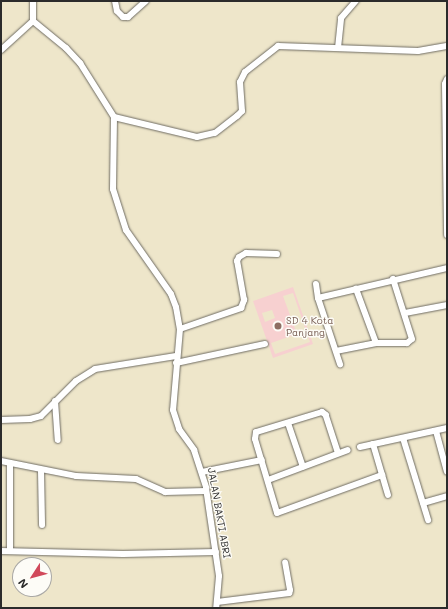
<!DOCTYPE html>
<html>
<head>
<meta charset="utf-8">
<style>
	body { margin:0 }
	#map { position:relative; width:448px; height:609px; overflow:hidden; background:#eee6ca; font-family:Mali,sans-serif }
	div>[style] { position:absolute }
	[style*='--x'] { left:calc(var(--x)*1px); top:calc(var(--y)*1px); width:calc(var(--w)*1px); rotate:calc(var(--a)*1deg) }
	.built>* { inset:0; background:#f7d0d0 }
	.roads { filter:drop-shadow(0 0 1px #6f6c63) drop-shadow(0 0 1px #6f6c63) }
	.street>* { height:6px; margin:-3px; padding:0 3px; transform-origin:3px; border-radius:3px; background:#fff }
	.dots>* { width:11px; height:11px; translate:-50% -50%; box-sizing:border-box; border:2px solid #fdfcf7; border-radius:50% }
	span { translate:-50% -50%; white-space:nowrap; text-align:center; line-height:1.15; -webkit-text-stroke:3px #fdfcf7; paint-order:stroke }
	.education-label { font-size:10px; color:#785e54 }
	.left { translate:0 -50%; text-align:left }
	.street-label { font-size:10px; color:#2b2b2b }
	.frame { position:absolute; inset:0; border:2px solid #2b2b2b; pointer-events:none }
	.north { position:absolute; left:12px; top:557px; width:40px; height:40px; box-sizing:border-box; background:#fdfcf7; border:1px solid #a9a8a5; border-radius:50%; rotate:234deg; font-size:11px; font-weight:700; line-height:16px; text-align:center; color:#2b2b2b }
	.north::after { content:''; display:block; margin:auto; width:14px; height:18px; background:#d1495b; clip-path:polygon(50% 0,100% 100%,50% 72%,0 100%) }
</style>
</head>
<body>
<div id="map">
	<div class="built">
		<div style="clip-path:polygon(evenodd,293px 287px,313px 344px,273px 358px,253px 301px,293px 287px,293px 293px,310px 342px,275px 354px,271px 343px,297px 334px,283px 296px,293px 293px,293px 287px,272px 310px,275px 318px,265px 322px,262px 313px,272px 310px)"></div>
	</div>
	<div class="roads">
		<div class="street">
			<div style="--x:115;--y:1;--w:10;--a:79"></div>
			<div style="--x:117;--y:11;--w:8;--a:45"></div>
			<div style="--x:123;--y:17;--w:5;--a:0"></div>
			<div style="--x:128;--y:17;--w:24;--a:-42"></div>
			<div style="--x:33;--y:21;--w:43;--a:39.3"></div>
			<div style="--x:66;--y:48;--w:21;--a:47"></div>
			<div style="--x:80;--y:63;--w:64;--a:57.8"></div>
			<div style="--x:114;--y:117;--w:72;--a:90.8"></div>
			<div style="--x:113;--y:189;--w:43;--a:72.4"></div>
			<div style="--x:126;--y:230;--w:78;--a:54.9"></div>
			<div style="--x:171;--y:294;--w:14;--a:69"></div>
			<div style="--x:176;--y:307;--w:22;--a:80"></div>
			<div style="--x:180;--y:329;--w:81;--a:94.9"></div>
			<div style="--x:173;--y:410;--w:20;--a:72"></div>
			<div style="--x:179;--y:429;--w:26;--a:54"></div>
			<div style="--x:194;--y:450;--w:40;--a:72"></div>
			<div style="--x:206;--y:488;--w:89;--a:81.6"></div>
			<div style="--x:219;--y:576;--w:32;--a:95"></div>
			<div style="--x:338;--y:48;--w:30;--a:-84"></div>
			<div style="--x:341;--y:18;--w:23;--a:-49"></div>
			<div style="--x:1;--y:50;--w:43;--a:-42.2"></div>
			<div style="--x:33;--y:21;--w:20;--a:-90"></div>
			<div style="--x:447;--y:79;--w:5;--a:112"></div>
			<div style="--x:445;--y:84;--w:151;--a:89.2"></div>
			<div style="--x:114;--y:117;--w:85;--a:13.5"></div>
			<div style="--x:197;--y:137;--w:18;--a:-13"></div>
			<div style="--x:215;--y:133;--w:28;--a:-38"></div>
			<div style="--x:237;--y:116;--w:7;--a:-45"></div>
			<div style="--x:242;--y:111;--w:29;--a:-94"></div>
			<div style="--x:240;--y:82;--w:11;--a:-63"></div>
			<div style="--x:245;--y:72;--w:42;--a:-38.2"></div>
			<div style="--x:278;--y:46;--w:140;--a:2"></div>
			<div style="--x:418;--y:51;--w:29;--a:-10"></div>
			<div style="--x:316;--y:284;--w:14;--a:82"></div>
			<div style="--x:318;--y:298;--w:70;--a:71.6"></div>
			<div style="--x:318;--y:298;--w:132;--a:-13.1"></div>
			<div style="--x:405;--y:313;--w:43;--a:-10.8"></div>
			<div style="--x:180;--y:329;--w:65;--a:-19"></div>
			<div style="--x:241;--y:308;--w:9;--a:-69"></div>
			<div style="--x:244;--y:300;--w:40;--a:-100"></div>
			<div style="--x:237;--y:261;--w:4;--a:-63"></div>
			<div style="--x:239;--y:257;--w:8;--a:-30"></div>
			<div style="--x:246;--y:253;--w:31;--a:2"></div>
			<div style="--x:376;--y:343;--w:31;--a:0"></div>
			<div style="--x:407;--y:343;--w:6;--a:-39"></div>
			<div style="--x:412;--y:339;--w:63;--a:-107.6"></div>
			<div style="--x:336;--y:351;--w:41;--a:-11.3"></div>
			<div style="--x:376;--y:343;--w:58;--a:-110.3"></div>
			<div style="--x:176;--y:363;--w:91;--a:-12.1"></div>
			<div style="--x:55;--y:401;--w:39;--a:86"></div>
			<div style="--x:1;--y:420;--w:29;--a:-2"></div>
			<div style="--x:30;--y:419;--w:11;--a:-15"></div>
			<div style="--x:41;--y:416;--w:49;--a:-45"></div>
			<div style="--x:76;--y:381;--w:22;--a:-32"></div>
			<div style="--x:95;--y:369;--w:82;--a:-9.1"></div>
			<div style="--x:288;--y:423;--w:46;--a:71.2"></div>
			<div style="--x:436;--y:431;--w:42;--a:75"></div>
			<div style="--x:403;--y:438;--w:86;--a:73"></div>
			<div style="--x:373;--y:444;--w:53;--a:73.6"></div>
			<div style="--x:360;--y:447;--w:89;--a:-12.3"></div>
			<div style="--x:338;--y:453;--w:40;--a:-108"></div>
			<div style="--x:326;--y:415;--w:5;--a:-143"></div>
			<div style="--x:322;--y:412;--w:69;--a:163.1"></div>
			<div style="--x:256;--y:432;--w:7;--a:98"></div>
			<div style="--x:255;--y:439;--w:77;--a:73.4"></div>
			<div style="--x:277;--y:513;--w:112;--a:-19.9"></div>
			<div style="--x:1;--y:461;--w:76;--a:11.3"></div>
			<div style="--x:76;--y:476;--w:60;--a:2.9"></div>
			<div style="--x:136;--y:479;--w:32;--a:24"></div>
			<div style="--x:165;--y:492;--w:41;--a:-1.4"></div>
			<div style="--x:41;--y:471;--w:54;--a:88.9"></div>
			<div style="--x:202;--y:472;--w:61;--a:-11.3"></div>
			<div style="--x:268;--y:480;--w:85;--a:-20.6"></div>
			<div style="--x:423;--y:503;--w:25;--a:-16"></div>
			<div style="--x:1;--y:551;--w:122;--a:1.4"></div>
			<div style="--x:123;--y:554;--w:93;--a:-1.2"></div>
			<div style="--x:10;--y:551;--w:87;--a:-90"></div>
			<div style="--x:217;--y:602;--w:73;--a:-7.1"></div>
			<div style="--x:289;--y:593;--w:3;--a:-72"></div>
			<div style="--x:290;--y:590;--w:28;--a:-100"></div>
		</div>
	</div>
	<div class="dots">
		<div style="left:278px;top:326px;background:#8d6e63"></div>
	</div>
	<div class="education-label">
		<span class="left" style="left:286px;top:326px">SD 4 Kota<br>Panjang</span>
	</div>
	<div class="street-label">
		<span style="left:219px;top:513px;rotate:80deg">JALAN BAKTI ABRI</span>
	</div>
	<div class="frame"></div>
	<div class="north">N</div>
</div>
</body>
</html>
